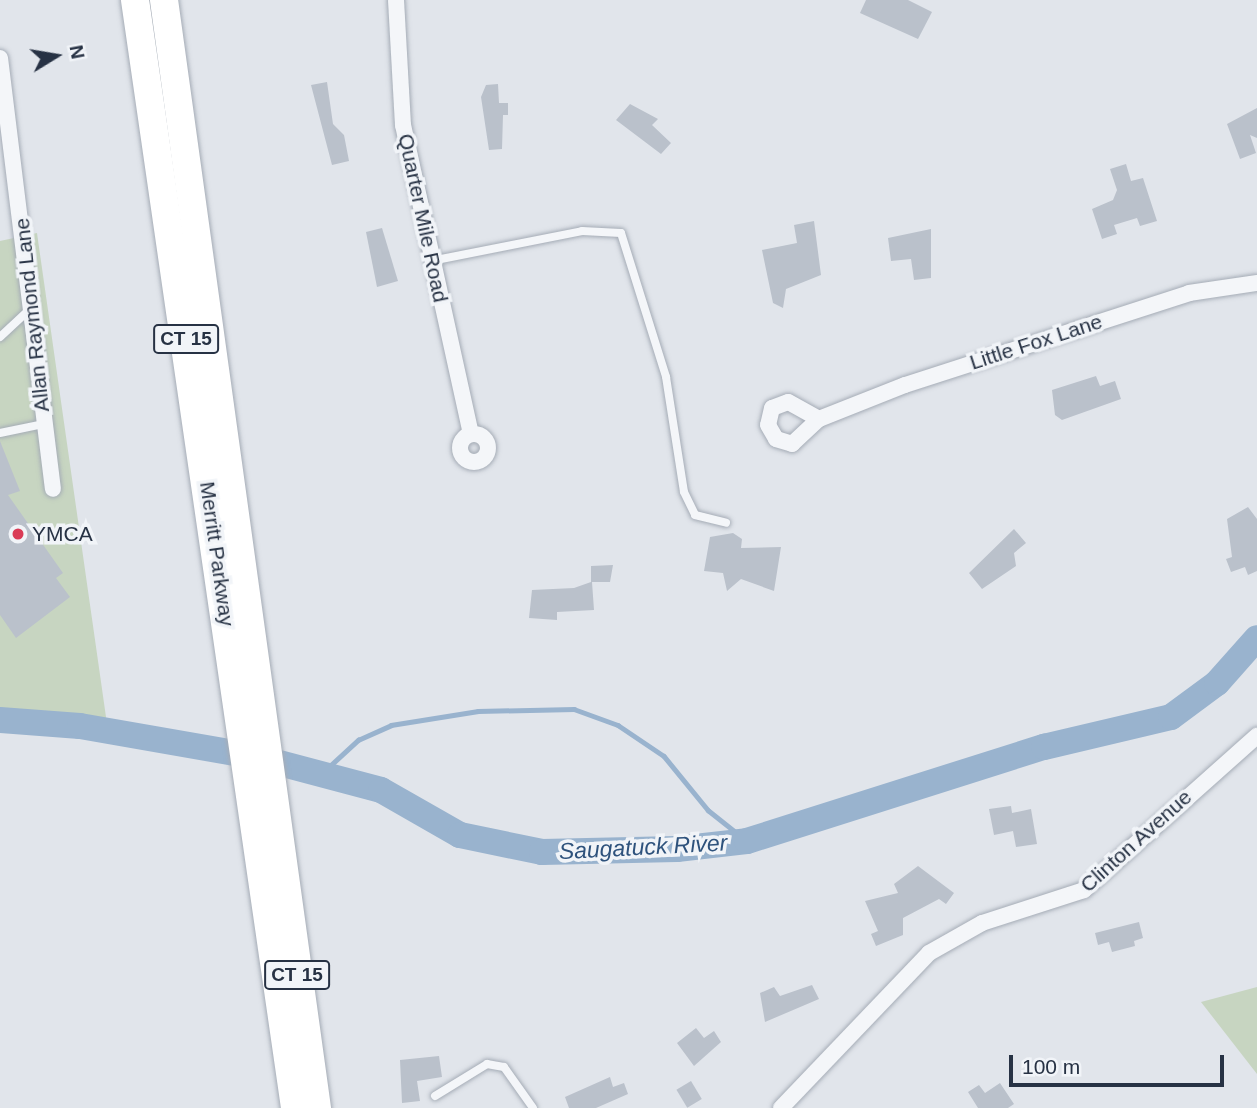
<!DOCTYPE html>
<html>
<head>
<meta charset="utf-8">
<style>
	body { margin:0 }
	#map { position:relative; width:1257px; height:1108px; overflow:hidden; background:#e1e5eb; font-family:Arial,sans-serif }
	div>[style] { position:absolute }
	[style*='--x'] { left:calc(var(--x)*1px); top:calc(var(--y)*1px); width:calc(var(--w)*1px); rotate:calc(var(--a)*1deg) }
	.green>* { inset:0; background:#c7d5c1 }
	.stream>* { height:4.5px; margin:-2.25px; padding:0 2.25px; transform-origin:2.25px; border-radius:2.25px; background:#99b3ce }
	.river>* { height:26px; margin:-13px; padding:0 13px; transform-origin:13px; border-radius:13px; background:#99b3ce }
	.building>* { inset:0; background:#bac1cb; transform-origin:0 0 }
	.roads { filter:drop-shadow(0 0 2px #a5acb6) drop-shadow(0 0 2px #a5acb6) }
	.lane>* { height:8px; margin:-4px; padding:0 4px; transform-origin:4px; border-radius:4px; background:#f4f6f9 }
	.street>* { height:16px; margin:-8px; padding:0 8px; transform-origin:8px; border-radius:8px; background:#f4f6f9 }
	.street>.ring { margin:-8px; padding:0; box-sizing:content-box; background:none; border:16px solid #f4f6f9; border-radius:50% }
	.highway>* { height:28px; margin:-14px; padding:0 14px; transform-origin:14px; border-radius:14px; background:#fff }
	.dots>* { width:19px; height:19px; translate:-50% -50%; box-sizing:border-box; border:4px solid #f1f4f8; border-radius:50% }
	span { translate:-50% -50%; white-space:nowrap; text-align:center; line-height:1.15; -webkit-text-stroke:7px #f1f4f8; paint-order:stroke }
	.shield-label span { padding:2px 5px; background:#f1f4f8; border:2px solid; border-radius:5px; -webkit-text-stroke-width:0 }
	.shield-label { font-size:19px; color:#273244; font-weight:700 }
	.street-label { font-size:21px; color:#273244 }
	.poi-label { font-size:21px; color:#273244 }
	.left { translate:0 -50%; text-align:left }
	.water-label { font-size:23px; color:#2e527c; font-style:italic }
	.north { position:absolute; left:21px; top:21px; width:70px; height:70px; -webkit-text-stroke:5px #f1f4f8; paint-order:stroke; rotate:79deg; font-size:19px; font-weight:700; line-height:28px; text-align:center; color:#273244 }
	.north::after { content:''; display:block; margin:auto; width:24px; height:32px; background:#273244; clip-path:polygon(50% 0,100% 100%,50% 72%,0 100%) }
	.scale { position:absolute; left:1009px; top:1055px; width:215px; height:32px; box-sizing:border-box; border:4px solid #273244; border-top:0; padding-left:9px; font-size:21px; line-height:24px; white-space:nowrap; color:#273244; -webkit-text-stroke:5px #f1f4f8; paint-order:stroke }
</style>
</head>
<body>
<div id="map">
	<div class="green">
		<div style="clip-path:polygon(37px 233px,107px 724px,53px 717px,0 725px,0 241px)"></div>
		<div style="clip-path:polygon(1257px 987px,1257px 1074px,1201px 1002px)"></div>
	</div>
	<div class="stream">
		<div style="--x:320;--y:775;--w:52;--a:-42.6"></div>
		<div style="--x:358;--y:740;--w:36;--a:-24"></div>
		<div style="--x:391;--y:725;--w:88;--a:-9.1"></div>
		<div style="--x:478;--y:711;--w:96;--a:-1.2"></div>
		<div style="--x:574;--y:709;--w:47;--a:20"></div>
		<div style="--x:618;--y:725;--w:55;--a:34"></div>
		<div style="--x:664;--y:756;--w:70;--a:50.8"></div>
		<div style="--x:708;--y:810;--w:50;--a:38.5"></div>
	</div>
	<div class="river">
		<div style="--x:0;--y:720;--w:80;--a:4.3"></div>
		<div style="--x:80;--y:726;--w:180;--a:9.9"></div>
		<div style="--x:257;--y:757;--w:128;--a:14.9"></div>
		<div style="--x:381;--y:790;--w:91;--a:29.7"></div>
		<div style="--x:460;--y:835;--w:84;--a:11.7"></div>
		<div style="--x:542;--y:852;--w:135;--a:-1.3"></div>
		<div style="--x:677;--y:849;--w:70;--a:-6.5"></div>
		<div style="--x:747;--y:841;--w:312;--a:-17.6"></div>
		<div style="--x:1044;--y:747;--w:130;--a:-13.3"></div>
		<div style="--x:1171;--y:717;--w:57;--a:-36.5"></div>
		<div style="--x:1217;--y:683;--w:60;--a:-48.4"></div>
	</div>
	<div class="building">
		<div style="clip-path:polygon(866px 0,908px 0,932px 12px,918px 39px,860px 13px)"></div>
		<div style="clip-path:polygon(327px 82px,333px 124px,344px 135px,349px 161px,332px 165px,311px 85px)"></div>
		<div style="clip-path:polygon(498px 84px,499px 103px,508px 103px,508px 115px,503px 115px,502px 149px,489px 150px,481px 97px,486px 85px)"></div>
		<div style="clip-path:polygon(630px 104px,658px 119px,652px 125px,671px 143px,661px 154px,616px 120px)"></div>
		<div style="clip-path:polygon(1257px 108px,1257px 138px,1250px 135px,1256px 153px,1240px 159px,1227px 124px)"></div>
		<div style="clip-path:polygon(1126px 164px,1131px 181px,1143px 178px,1157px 221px,1140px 226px,1137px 218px,1114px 225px,1117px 234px,1102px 239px,1092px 209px,1113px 200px,1117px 190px,1110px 169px)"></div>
		<div style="clip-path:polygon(814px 221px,821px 275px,786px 289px,783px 308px,773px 303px,762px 250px,797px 243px,794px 225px)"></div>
		<div style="clip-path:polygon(382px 228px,398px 281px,377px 287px,366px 232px)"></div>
		<div style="clip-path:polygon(931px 229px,931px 278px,914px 280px,911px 259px,891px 261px,888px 238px)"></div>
		<div style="clip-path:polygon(1096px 376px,1100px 386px,1115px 381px,1121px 399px,1062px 420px,1055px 415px,1052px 390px)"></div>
		<div style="clip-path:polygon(0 441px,20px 491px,8px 495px,63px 573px,56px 578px,70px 597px,16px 638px,0 615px)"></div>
		<div style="clip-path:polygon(1248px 507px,1257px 519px,1257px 571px,1248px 575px,1245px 567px,1231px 572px,1226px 559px,1232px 557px,1227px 519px)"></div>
		<div style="clip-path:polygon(1014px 529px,1026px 543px,1014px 553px,1016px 566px,982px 589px,969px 573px)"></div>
		<div style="clip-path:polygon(733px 533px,742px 539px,741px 548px,781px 547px,774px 591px,741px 579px,727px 591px,723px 573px,704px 571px,710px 537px)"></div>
		<div style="clip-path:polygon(613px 565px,610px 582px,592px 582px,594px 610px,557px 612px,557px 620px,529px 618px,532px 590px,574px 588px,591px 582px,591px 566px)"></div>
		<div style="clip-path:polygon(1011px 806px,1012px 813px,1031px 809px,1037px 844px,1016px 847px,1013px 831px,994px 835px,989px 809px)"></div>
		<div style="clip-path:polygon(918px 866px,954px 893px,946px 904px,939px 899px,903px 918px,903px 935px,876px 946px,871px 934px,878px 931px,865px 901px,898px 893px,894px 884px)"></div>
		<div style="clip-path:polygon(1139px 922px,1143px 938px,1134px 941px,1135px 946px,1112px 952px,1109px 942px,1098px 945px,1095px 933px)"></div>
		<div style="clip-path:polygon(812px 985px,819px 999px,765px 1022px,760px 993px,774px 987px,780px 996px)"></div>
		<div style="clip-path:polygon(696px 1028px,704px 1038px,714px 1031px,721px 1042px,694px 1066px,677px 1043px)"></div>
		<div style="clip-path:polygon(439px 1056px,442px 1077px,417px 1081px,420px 1101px,402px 1103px,400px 1060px)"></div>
		<div style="clip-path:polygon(610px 1077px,613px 1087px,624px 1083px,628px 1094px,596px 1108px,569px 1108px,565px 1097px)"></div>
		<div style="left:691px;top:1081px;width:21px;height:17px;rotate:59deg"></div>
		<div style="clip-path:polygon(1000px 1083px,1014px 1104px,1008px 1108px,978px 1108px,968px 1092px,979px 1085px,985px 1093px)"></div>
	</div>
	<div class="roads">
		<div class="lane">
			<div style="--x:431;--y:261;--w:154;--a:-11.2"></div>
			<div style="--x:582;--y:231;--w:39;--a:3"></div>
			<div style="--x:621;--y:233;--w:151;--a:72.6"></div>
			<div style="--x:666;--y:377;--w:116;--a:81.1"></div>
			<div style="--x:684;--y:492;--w:25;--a:64"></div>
			<div style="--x:695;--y:515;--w:32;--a:14"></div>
			<div style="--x:0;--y:337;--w:40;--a:-43"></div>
			<div style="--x:0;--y:433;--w:45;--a:-11.6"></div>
			<div style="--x:435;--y:1096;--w:61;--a:-31.6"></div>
			<div style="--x:487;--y:1064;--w:17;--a:10"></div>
			<div style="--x:504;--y:1067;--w:50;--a:54.7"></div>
		</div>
		<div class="street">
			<div style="--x:396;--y:0;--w:125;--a:86.8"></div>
			<div style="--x:403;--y:125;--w:315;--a:77.6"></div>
			<div style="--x:0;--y:58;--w:434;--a:83"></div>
			<div style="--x:819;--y:419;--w:35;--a:-151"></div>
			<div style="--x:788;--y:402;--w:17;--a:159"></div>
			<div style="--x:772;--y:408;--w:17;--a:103"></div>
			<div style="--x:768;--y:425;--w:16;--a:60"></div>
			<div style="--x:776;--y:439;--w:17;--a:17"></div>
			<div style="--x:792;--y:444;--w:37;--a:-43"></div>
			<div style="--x:819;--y:419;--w:92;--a:-21.6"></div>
			<div style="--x:905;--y:385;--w:299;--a:-17.9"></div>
			<div style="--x:1189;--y:293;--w:69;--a:-8.4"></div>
			<div class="ring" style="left:460px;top:434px;width:12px;height:12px"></div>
			<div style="--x:781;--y:1108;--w:214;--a:-46.3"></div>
			<div style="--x:929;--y:953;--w:61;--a:-29.5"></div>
			<div style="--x:982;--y:923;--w:107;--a:-17.9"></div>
			<div style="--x:1084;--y:890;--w:232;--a:-41.7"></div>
		</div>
		<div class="highway">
			<div style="--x:135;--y:0;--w:1119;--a:81.78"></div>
			<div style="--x:164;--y:0;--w:1119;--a:82.14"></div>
		</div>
	</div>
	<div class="dots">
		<div style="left:18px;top:534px;background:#da3b56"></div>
	</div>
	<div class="shield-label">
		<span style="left:186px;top:339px">CT 15</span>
		<span style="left:297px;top:975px">CT 15</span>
	</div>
	<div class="street-label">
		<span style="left:423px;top:218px;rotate:78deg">Quarter Mile Road</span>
		<span style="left:32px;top:315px;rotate:-96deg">Allan Raymond Lane</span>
		<span style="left:1036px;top:342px;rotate:-18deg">Little Fox Lane</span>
		<span style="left:217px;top:554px;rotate:82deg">Merritt Parkway</span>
		<span style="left:1136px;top:841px;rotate:-42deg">Clinton Avenue</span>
	</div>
	<div class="poi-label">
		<span class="left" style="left:32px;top:534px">YMCA</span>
	</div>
	<div class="water-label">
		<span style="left:643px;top:847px;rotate:-3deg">Saugatuck River</span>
	</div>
	<div class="north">N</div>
	<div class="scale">100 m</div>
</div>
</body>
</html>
